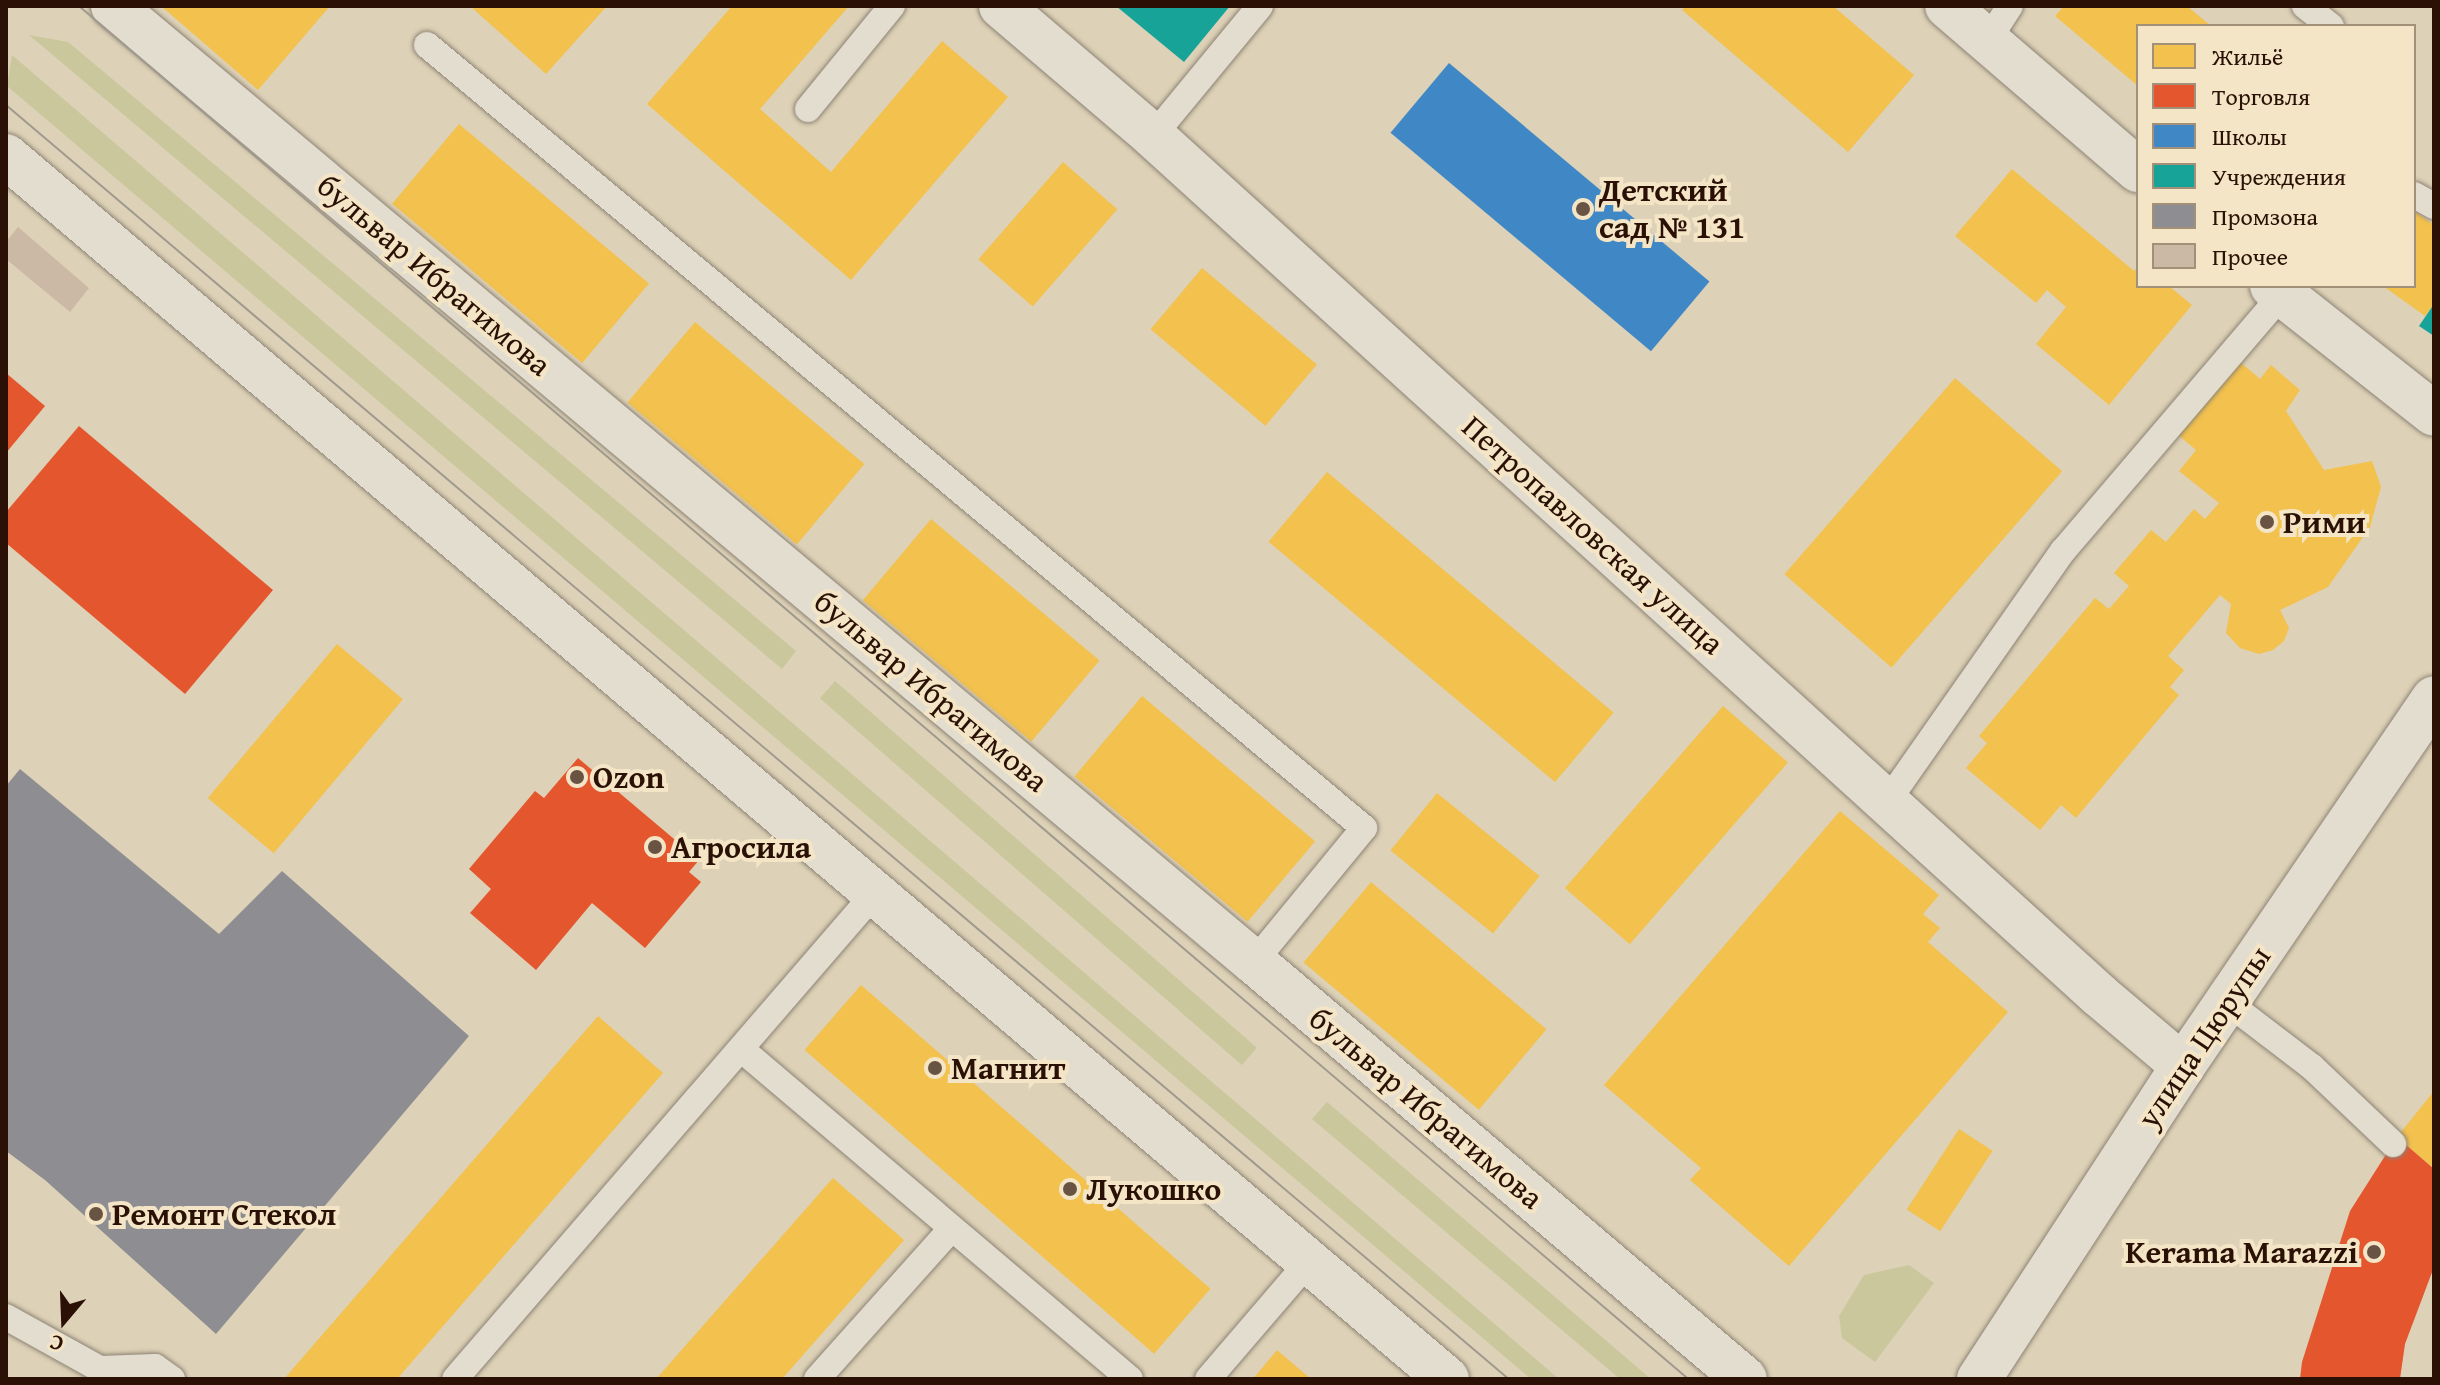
<!DOCTYPE html>
<html>
<head>
<meta charset="utf-8">
<style>
	body { margin:0 }
	#map { position:relative; width:2440px; height:1385px; overflow:hidden; background:#ddd1b7; font-family:"Gentium Book Plus",serif }
	div>[style] { position:absolute }
	[style*='--x'] { left:calc(var(--x)*1px); top:calc(var(--y)*1px); width:calc(var(--w)*1px); rotate:calc(var(--a)*1deg) }
	.green>* { inset:0; background:#cac79c; transform-origin:0 0 }
	.homes>* { inset:0; background:#f2c14e; transform-origin:0 0 }
	.shops>* { inset:0; background:#e4572e }
	.schools>* { inset:0; background:#3f88c5; transform-origin:0 0 }
	.public>* { inset:0; background:#17a398 }
	.industry>* { inset:0; background:#8d8d92 }
	.building>* { inset:0; background:#cbb9a6 }
	.roads { filter:drop-shadow(0 0 2px #8d8374) drop-shadow(0 0 2px #8d8374) }
	.service>* { height:26px; margin:-13px; padding:0 13px; transform-origin:13px; border-radius:13px; background:#e3ddd0 }
	.minor>* { height:44px; margin:-22px; padding:0 22px; transform-origin:22px; border-radius:22px; background:#e3ddd0 }
	.secondary>* { height:44px; margin:-22px; padding:0 22px; transform-origin:22px; border-radius:22px; background:#e3ddd0 }
	.tram>* { height:2px; margin:-1px; padding:0 1px; transform-origin:1px; border-radius:1px; background:#a0998e }
	.dots>* { width:22px; height:22px; translate:-50% -50%; box-sizing:border-box; border:4px solid #f3e5c6; border-radius:50% }
	span { translate:-50% -50%; white-space:nowrap; text-align:center; line-height:1.15; -webkit-text-stroke:8px #f3e5c6; paint-order:stroke }
	.poi-label { font-size:32px; color:#2a1005; font-weight:700 }
	.left { translate:0 -50%; text-align:left }
	.right { translate:-100% -50%; text-align:right }
	.street-label { font-size:32px; color:#2a1005 }
	.frame { position:absolute; inset:0; border:8px solid #2a1005; pointer-events:none }
	.legend { position:absolute; left:2136px; top:24px; width:280px; height:264px; box-sizing:border-box; background:#f3e5c6; border:2px solid #a39079; margin:0; padding:10px 14px; list-style:none; font-size:24px; color:#2a1005 }
	.legend li { display:flex; align-items:center; gap:16px; height:40px }
	.legend b { width:40px; border:2px solid #a39079 }
	.north { position:absolute; left:24px; top:1281px; width:80px; height:80px; -webkit-text-stroke:6px #f3e5c6; paint-order:stroke; rotate:199deg; font-size:22px; font-weight:700; line-height:32px; text-align:center; color:#2a1005 }
	.north::after { content:''; display:block; margin:auto; width:28px; height:36px; background:#2a1005; clip-path:polygon(50% 0,100% 100%,50% 72%,0 100%) }
</style>
</head>
<body>
<div id="map">
	<div class="green">
		<div style="clip-path:polygon(29px 35px,68px 42px,796px 651px,782px 669px)"></div>
		<div style="clip-path:polygon(12px 55px,1559px 1379px,1531px 1379px,7px 86px)"></div>
		<div style="left:835px;top:681px;width:559px;height:23px;rotate:41deg"></div>
		<div style="clip-path:polygon(1327px 1102px,1651px 1379px,1620px 1379px,1312px 1119px)"></div>
		<div style="clip-path:polygon(1909px 1265px,1934px 1283px,1875px 1362px,1842px 1338px,1839px 1316px,1864px 1275px)"></div>
	</div>
	<div class="homes">
		<div style="clip-path:polygon(161px 6px,330px 6px,258px 90px)"></div>
		<div style="clip-path:polygon(470px 6px,607px 6px,546px 74px)"></div>
		<div style="clip-path:polygon(732px 6px,849px 6px,760px 109px,831px 172px,942px 41px,1008px 97px,851px 280px,647px 104px)"></div>
		<div style="clip-path:polygon(1686px 6px,1833px 6px,1914px 75px,1848px 152px,1682px 10px)"></div>
		<div style="clip-path:polygon(2064px 6px,2187px 6px,2211px 26px,2138px 26px,2138px 86px,2055px 16px)"></div>
		<div style="left:459px;top:124px;width:248px;height:104px;rotate:40deg"></div>
		<div style="left:1063px;top:162px;width:72px;height:129px;rotate:41deg"></div>
		<div style="clip-path:polygon(2012px 169px,2134px 271px,2138px 267px,2138px 286px,2169px 286px,2192px 305px,2109px 405px,2036px 344px,2066px 307px,2047px 290px,2036px 303px,1955px 236px)"></div>
		<div style="clip-path:polygon(2414px 211px,2434px 225px,2434px 304px,2425px 316px,2383px 286px,2414px 286px)"></div>
		<div style="left:1202px;top:268px;width:150px;height:80px;rotate:40deg"></div>
		<div style="left:695px;top:322px;width:221px;height:105px;rotate:40deg"></div>
		<div style="clip-path:polygon(2239px 361px,2260px 379px,2271px 365px,2300px 390px,2286px 411px,2324px 470px,2372px 461px,2381px 487px,2370px 527px,2328px 587px,2280px 610px,2289px 628px,2284px 641px,2273px 650px,2259px 654px,2240px 648px,2226px 633px,2231px 604px,2220px 595px,2168px 656px,2184px 670px,2170px 687px,2179px 695px,2076px 818px,2061px 805px,2040px 830px,1966px 768px,1987px 743px,1979px 736px,2095px 598px,2109px 609px,2129px 586px,2114px 573px,2151px 530px,2166px 542px,2194px 509px,2205px 519px,2219px 503px,2179px 471px,2196px 450px,2177px 434px)"></div>
		<div style="left:1955px;top:378px;width:142px;height:260px;rotate:41deg"></div>
		<div style="left:1327px;top:472px;width:374px;height:91px;rotate:40deg"></div>
		<div style="left:931px;top:519px;width:220px;height:106px;rotate:40deg"></div>
		<div style="left:337px;top:644px;width:86px;height:201px;rotate:40deg"></div>
		<div style="left:1142px;top:696px;width:226px;height:105px;rotate:40deg"></div>
		<div style="left:1723px;top:706px;width:86px;height:241px;rotate:41deg"></div>
		<div style="left:1437px;top:793px;width:132px;height:74px;rotate:39deg"></div>
		<div style="clip-path:polygon(1840px 811px,1939px 895px,1923px 914px,1940px 928px,1928px 942px,2008px 1012px,1789px 1266px,1690px 1180px,1701px 1168px,1604px 1085px)"></div>
		<div style="left:1371px;top:882px;width:229px;height:105px;rotate:40deg"></div>
		<div style="left:861px;top:985px;width:463px;height:86px;rotate:41deg"></div>
		<div style="clip-path:polygon(598px 1016px,663px 1073px,397px 1379px,284px 1379px)"></div>
		<div style="clip-path:polygon(2434px 1091px,2434px 1169px,2397px 1137px)"></div>
		<div style="left:1959px;top:1129px;width:40px;height:96px;rotate:33deg"></div>
		<div style="clip-path:polygon(833px 1178px,904px 1240px,782px 1379px,656px 1379px)"></div>
		<div style="clip-path:polygon(1277px 1350px,1311px 1379px,1253px 1379px)"></div>
	</div>
	<div class="shops">
		<div style="clip-path:polygon(6px 373px,45px 406px,6px 453px)"></div>
		<div style="clip-path:polygon(79px 426px,273px 590px,185px 694px,6px 543px,6px 512px)"></div>
		<div style="clip-path:polygon(578px 758px,699px 860px,689px 872px,701px 882px,645px 948px,592px 903px,536px 970px,470px 913px,491px 889px,469px 869px,535px 791px,544px 798px)"></div>
		<div style="clip-path:polygon(2397px 1137px,2434px 1169px,2434px 1267px,2405px 1344px,2400px 1379px,2300px 1379px,2302px 1362px,2350px 1211px)"></div>
	</div>
	<div class="schools">
		<div style="left:1449px;top:63px;width:340px;height:91px;rotate:40deg"></div>
	</div>
	<div class="public">
		<div style="clip-path:polygon(1116px 6px,1230px 6px,1184px 62px)"></div>
		<div style="clip-path:polygon(2434px 304px,2434px 336px,2419px 326px)"></div>
	</div>
	<div class="industry">
		<div style="clip-path:polygon(20px 769px,219px 934px,282px 871px,469px 1036px,216px 1334px,45px 1180px,6px 1151px,6px 786px)"></div>
	</div>
	<div class="building">
		<div style="clip-path:polygon(18px 227px,89px 288px,70px 312px,6px 259px,6px 242px)"></div>
	</div>
	<div class="roads">
		<div class="service">
			<div style="--x:2305;--y:6;--w:33;--a:38"></div>
			<div style="--x:1988;--y:40;--w:40;--a:-57.1"></div>
			<div style="--x:427;--y:45;--w:1221;--a:39.88"></div>
			<div style="--x:1364;--y:828;--w:173;--a:129.4"></div>
			<div style="--x:808;--y:109;--w:133;--a:-50.8"></div>
			<div style="--x:1153;--y:136;--w:168;--a:-50.5"></div>
			<div style="--x:2414;--y:195;--w:23;--a:29"></div>
			<div style="--x:1887;--y:802;--w:307;--a:-55"></div>
			<div style="--x:2063;--y:551;--w:348;--a:-49.5"></div>
			<div style="--x:2227;--y:1002;--w:107;--a:37.4"></div>
			<div style="--x:2312;--y:1067;--w:112;--a:43.5"></div>
			<div style="--x:741;--y:1049;--w:510;--a:40.31"></div>
			<div style="--x:6;--y:1317;--w:107;--a:29"></div>
			<div style="--x:100;--y:1369;--w:55;--a:-2.1"></div>
			<div style="--x:155;--y:1367;--w:21;--a:35"></div>
			<div style="--x:455;--y:1379;--w:642;--a:-49.17"></div>
			<div style="--x:817;--y:1379;--w:201;--a:-48.2"></div>
			<div style="--x:1208;--y:1379;--w:155;--a:-49.4"></div>
		</div>
		<div class="minor">
			<div style="--x:1001;--y:6;--w:200;--a:40.5"></div>
			<div style="--x:1153;--y:136;--w:1278;--a:42.24"></div>
			<div style="--x:2099;--y:995;--w:110;--a:40.2"></div>
			<div style="--x:1947;--y:6;--w:252;--a:40.7"></div>
			<div style="--x:2272;--y:286;--w:206;--a:38.3"></div>
		</div>
		<div class="secondary">
			<div style="--x:113;--y:6;--w:1489;--a:39.96"></div>
			<div style="--x:1254;--y:962;--w:644;--a:40.34"></div>
			<div style="--x:6;--y:156;--w:1890;--a:40.32"></div>
			<div style="--x:1979;--y:1379;--w:374;--a:-56.9"></div>
			<div style="--x:2183;--y:1066;--w:445;--a:-55.7"></div>
		</div>
	</div>
	<div class="tram">
		<div style="--x:79;--y:6;--w:2115;--a:40.47"></div>
		<div style="--x:6;--y:105;--w:1970;--a:40.29"></div>
	</div>
	<div class="dots">
		<div style="left:1583px;top:209px;background:#695443"></div>
		<div style="left:2267px;top:522px;background:#695443"></div>
		<div style="left:577px;top:777px;background:#695443"></div>
		<div style="left:655px;top:847px;background:#695443"></div>
		<div style="left:935px;top:1068px;background:#695443"></div>
		<div style="left:1070px;top:1189px;background:#695443"></div>
		<div style="left:96px;top:1214px;background:#695443"></div>
		<div style="left:2374px;top:1252px;background:#695443"></div>
	</div>
	<div class="poi-label">
		<span class="left" style="left:1599px;top:209px">Детский<br>сад № 131</span>
		<span class="left" style="left:2283px;top:522px">Рими</span>
		<span class="left" style="left:593px;top:777px">Ozon</span>
		<span class="left" style="left:671px;top:847px">Агросила</span>
		<span class="left" style="left:951px;top:1068px">Магнит</span>
		<span class="left" style="left:1086px;top:1189px">Лукошко</span>
		<span class="left" style="left:112px;top:1214px">Ремонт Стекол</span>
		<span class="right" style="left:2358px;top:1252px">Kerama Marazzi</span>
	</div>
	<div class="street-label">
		<span style="left:434px;top:275px;rotate:40deg">бульвар Ибрагимова</span>
		<span style="left:1593px;top:535px;rotate:42deg">Петропавловская улица</span>
		<span style="left:931px;top:691px;rotate:40deg">бульвар Ибрагимова</span>
		<span style="left:2204px;top:1037px;rotate:-56deg">улица Цюрупы</span>
		<span style="left:1426px;top:1108px;rotate:40deg">бульвар Ибрагимова</span>
	</div>
	<div class="frame"></div>
	<ul class="legend">
	<li><b style="height:22px;background:#f2c14e"></b>Жильё</li>
	<li><b style="height:22px;background:#e4572e"></b>Торговля</li>
	<li><b style="height:22px;background:#3f88c5"></b>Школы</li>
	<li><b style="height:22px;background:#17a398"></b>Учреждения</li>
	<li><b style="height:22px;background:#8d8d92"></b>Промзона</li>
	<li><b style="height:22px;background:#cbb9a6"></b>Прочее</li>
	</ul>
	<div class="north">С</div>
</div>
</body>
</html>
